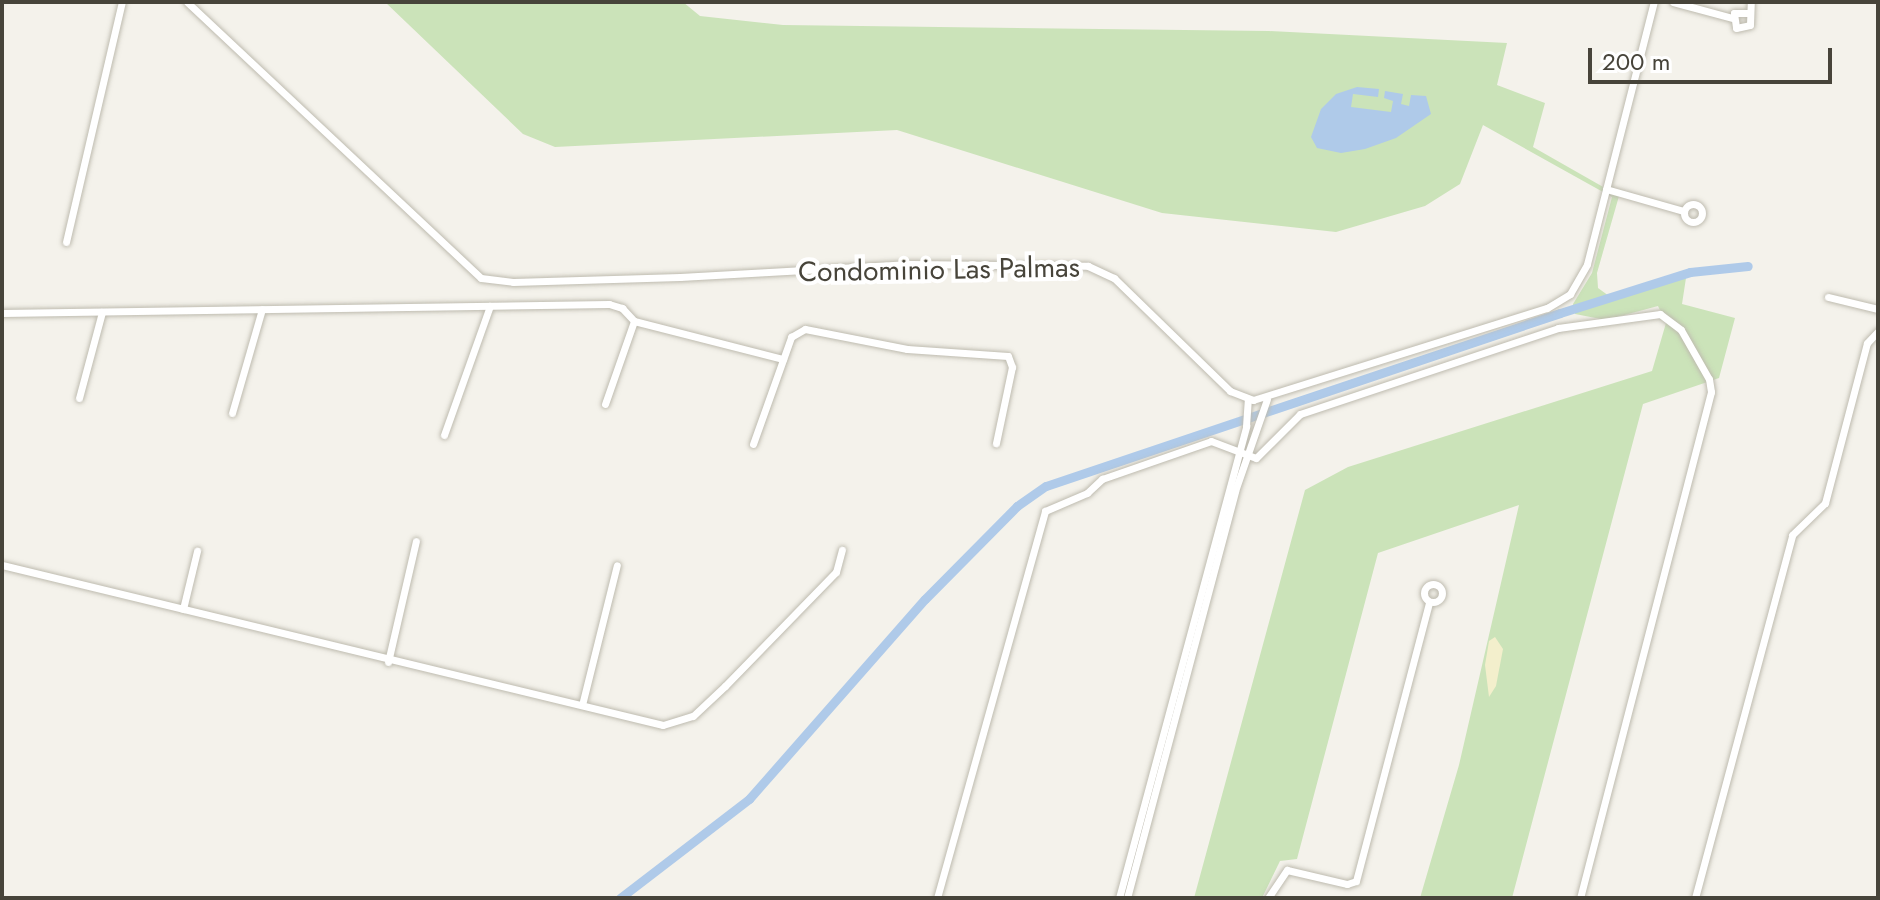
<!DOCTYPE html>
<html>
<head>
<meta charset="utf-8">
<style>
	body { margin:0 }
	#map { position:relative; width:1880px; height:900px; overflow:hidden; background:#f4f2eb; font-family:Jost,sans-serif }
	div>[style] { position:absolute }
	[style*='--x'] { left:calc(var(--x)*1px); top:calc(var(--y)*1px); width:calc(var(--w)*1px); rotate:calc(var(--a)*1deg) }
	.green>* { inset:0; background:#cbe3b9 }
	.sand>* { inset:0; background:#f3efcc }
	.water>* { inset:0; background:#afcae9 }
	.canal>* { height:9px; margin:-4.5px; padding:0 4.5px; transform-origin:4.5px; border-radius:4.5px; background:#afcae9 }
	.roads { filter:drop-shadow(0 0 2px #bebbaf) drop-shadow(0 0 2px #bebbaf) }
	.street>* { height:7px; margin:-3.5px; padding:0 3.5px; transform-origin:3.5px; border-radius:3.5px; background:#fff }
	.street>.ring { margin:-3.5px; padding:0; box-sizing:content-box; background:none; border:7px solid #fff; border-radius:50% }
	span { translate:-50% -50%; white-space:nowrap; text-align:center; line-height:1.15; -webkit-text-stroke:8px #fff; paint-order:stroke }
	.street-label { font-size:28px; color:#47443a }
	.frame { position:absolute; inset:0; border:4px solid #47443a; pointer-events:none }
	.scale { position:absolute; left:1588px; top:48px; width:244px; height:36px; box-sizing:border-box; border:4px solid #47443a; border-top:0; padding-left:10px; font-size:24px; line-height:28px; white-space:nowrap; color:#47443a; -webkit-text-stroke:6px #fff; paint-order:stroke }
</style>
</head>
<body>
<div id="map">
	<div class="green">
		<div style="clip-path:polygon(385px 2px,683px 2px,700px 16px,783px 25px,1269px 31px,1507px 43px,1497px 85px,1545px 103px,1533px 147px,1619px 196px,1597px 273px,1598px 288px,1609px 296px,1686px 278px,1682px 304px,1735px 318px,1719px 378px,1643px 404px,1512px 898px,1420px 898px,1459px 765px,1519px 505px,1378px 553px,1297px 859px,1280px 861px,1262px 898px,1194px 898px,1305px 490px,1348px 467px,1652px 371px,1666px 323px,1658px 306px,1606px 320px,1575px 314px,1573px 304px,1592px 273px,1612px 197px,1483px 125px,1460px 184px,1425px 206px,1336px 232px,1162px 213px,897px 130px,555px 147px,523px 134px)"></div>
	</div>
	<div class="sand">
		<div style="clip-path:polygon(1495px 637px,1503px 649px,1496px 686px,1489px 697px,1485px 665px,1489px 641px)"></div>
	</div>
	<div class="water">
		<div style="clip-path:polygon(1357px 87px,1379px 89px,1378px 97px,1353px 94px,1351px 107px,1391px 112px,1393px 101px,1384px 98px,1385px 91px,1403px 94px,1401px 104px,1409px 106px,1411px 95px,1426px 96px,1431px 114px,1396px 138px,1365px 149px,1341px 153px,1317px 148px,1311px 137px,1321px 109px,1336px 94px)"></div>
	</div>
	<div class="canal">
		<div style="--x:620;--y:898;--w:163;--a:-37.5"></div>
		<div style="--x:749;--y:799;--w:266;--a:-48.7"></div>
		<div style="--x:925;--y:599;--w:131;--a:-45.3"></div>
		<div style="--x:1017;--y:506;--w:35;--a:-35"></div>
		<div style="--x:1046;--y:486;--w:542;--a:-18.6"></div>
		<div style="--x:1560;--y:313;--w:136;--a:-17.5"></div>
		<div style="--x:1690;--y:272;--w:58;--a:-5.9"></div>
	</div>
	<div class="roads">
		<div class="street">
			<div style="--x:187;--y:2;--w:403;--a:43.2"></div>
			<div style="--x:481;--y:278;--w:32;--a:7"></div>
			<div style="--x:513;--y:282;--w:167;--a:-1.7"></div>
			<div style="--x:680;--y:277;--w:231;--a:-3.2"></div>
			<div style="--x:911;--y:264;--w:177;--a:0.6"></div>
			<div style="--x:1088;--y:266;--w:29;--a:25"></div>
			<div style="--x:1114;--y:278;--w:162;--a:44.2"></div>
			<div style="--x:1230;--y:391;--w:25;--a:21"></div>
			<div style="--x:1253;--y:400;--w:308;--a:-17.4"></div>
			<div style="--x:1547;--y:308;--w:27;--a:-31"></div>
			<div style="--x:1570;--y:294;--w:34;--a:-60"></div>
			<div style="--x:1587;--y:264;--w:270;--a:-75.7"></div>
			<div style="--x:1673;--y:2;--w:61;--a:15.2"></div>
			<div style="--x:1748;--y:13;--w:14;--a:180"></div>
			<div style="--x:1734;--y:13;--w:15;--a:82"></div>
			<div style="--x:1736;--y:28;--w:14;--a:-12"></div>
			<div style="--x:1750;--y:25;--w:23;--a:-88"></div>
			<div style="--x:1606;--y:189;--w:81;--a:15.8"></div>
			<div class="ring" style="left:1684px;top:204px;width:11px;height:11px"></div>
			<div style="--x:66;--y:242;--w:246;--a:-76.9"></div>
			<div style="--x:1828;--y:297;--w:51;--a:13.5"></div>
			<div style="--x:2;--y:313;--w:607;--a:-0.85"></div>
			<div style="--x:609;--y:304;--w:14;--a:17"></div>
			<div style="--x:622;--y:308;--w:18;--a:47"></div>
			<div style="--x:634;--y:321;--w:154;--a:14.3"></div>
			<div style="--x:79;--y:398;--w:89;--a:-75"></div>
			<div style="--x:605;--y:404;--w:88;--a:-70.7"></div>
			<div style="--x:232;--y:413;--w:108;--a:-73.9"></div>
			<div style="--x:444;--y:435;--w:137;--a:-70.4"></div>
			<div style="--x:753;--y:444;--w:114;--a:-70.4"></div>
			<div style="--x:791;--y:337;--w:16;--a:-30"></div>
			<div style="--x:805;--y:329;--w:104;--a:11.1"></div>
			<div style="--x:907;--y:349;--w:101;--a:4"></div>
			<div style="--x:1008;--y:356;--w:12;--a:70"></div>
			<div style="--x:1012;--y:367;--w:78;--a:101.9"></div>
			<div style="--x:2;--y:565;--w:680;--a:13.61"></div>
			<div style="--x:663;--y:725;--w:31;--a:-17"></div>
			<div style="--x:693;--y:716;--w:44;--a:-43.2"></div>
			<div style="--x:725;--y:686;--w:159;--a:-45.8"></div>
			<div style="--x:836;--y:572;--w:23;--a:-75"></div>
			<div class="ring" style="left:1424px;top:584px;width:11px;height:11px"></div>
			<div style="--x:183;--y:609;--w:60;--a:-76.4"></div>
			<div style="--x:388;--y:662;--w:124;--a:-77"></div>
			<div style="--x:582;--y:705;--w:144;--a:-76"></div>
			<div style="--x:937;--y:898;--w:402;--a:-74.4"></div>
			<div style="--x:1045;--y:511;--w:46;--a:-23.2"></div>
			<div style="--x:1087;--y:493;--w:21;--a:-43"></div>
			<div style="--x:1102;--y:479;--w:115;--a:-19.2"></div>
			<div style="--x:1211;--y:441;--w:48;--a:20.7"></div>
			<div style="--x:1256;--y:458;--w:62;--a:-45"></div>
			<div style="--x:1300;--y:414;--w:272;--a:-18.4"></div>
			<div style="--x:1558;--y:328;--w:103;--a:-7.8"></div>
			<div style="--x:1660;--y:314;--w:26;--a:37"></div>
			<div style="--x:1681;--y:330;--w:56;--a:60.3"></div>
			<div style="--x:1709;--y:379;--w:13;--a:81"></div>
			<div style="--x:1711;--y:392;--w:523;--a:104.51"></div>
			<div style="--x:1119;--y:898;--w:489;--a:-74.9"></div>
			<div style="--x:1246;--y:426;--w:26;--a:-86"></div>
			<div style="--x:1127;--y:898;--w:421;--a:-75.1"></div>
			<div style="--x:1235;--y:491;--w:97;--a:-70.8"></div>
			<div style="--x:1268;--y:898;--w:34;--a:-56"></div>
			<div style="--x:1287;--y:870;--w:62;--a:13.1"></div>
			<div style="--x:1347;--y:884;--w:9;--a:-18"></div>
			<div style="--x:1356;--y:881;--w:288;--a:-75.3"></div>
			<div style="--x:1695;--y:898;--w:376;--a:-75"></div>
			<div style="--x:1792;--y:535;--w:46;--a:-44.1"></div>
			<div style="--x:1825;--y:503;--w:165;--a:-75.3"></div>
			<div style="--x:1867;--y:343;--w:16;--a:-47"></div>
		</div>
	</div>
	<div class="street-label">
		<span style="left:939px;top:270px;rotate:-1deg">Condominio Las Palmas</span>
	</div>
	<div class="frame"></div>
	<div class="scale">200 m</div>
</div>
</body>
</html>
